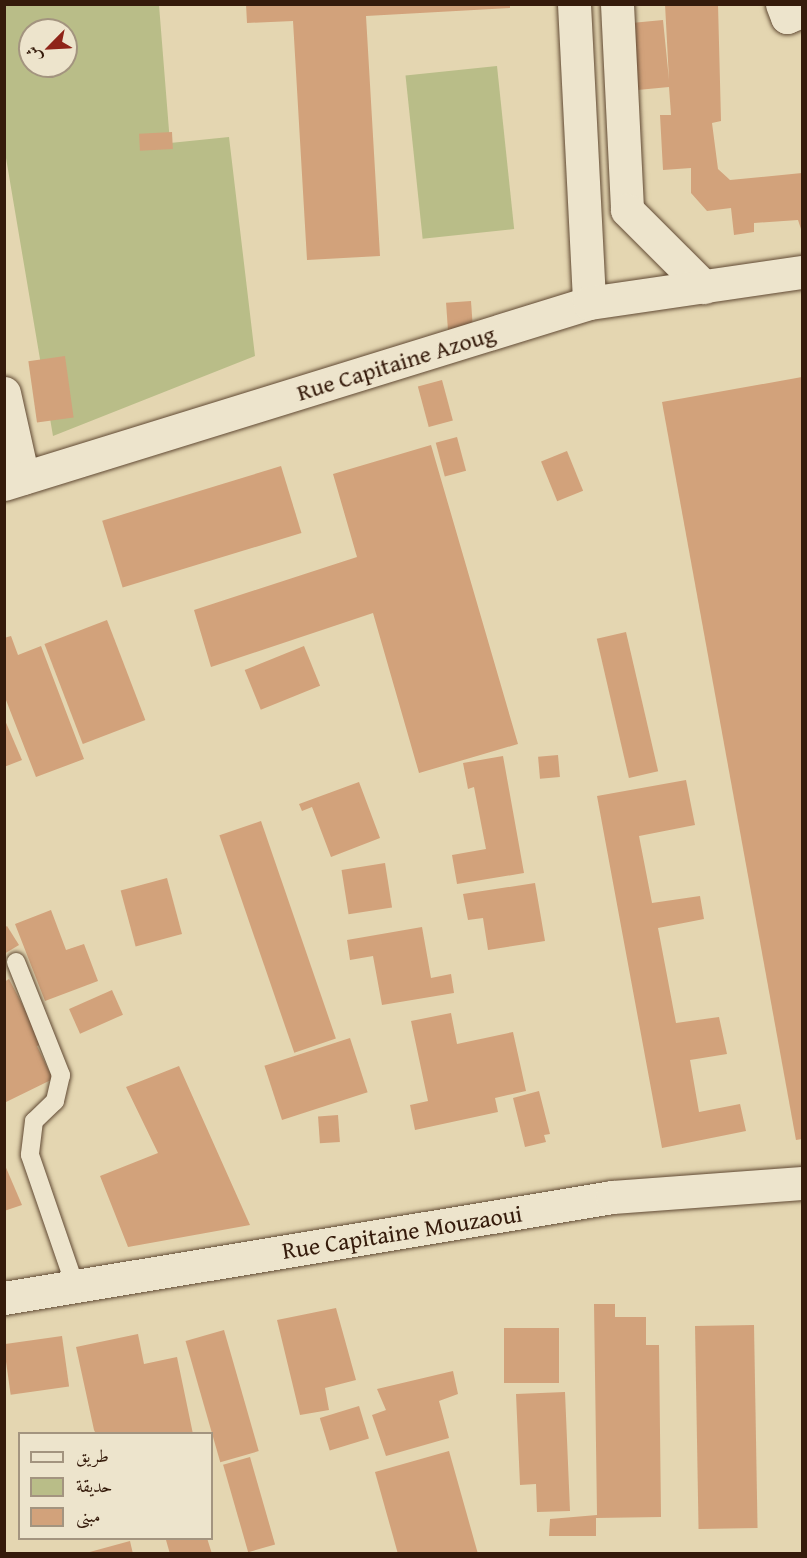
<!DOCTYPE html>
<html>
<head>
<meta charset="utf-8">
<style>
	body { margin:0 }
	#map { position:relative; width:807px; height:1558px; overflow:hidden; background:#e4d6b1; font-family:"Gentium Book Plus",Amiri,serif }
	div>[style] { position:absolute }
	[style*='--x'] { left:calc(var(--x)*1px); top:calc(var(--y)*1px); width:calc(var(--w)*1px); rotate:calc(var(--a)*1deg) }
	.green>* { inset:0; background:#b9bd88; transform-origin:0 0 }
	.building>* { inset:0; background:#d2a27b; transform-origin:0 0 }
	.roads { filter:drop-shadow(0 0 2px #614a34) drop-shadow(0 0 2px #614a34) }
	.lane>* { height:18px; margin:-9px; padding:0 9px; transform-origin:9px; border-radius:9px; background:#ede4cc }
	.street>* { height:33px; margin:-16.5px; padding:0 16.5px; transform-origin:16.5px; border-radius:16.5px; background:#ede4cc }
	.secondary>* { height:33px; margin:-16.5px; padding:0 16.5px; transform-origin:16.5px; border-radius:16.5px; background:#ede4cc }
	span { translate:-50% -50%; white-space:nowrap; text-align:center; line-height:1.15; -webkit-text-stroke:5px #ede4cc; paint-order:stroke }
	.street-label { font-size:24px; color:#351b0b }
	.frame { position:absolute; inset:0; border:6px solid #351b0b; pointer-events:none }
	.legend { position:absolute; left:18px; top:1432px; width:195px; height:108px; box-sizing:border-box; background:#ede4cc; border:2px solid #a3947f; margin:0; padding:8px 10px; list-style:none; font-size:18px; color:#351b0b }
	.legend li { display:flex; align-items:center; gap:12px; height:30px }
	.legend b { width:30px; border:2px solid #a3947f }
	.north { position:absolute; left:18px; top:18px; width:60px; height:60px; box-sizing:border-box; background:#ede4cc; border:2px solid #a3947f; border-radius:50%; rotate:246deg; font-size:16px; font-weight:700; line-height:24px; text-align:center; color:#351b0b }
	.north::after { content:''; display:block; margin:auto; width:21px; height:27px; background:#8f2418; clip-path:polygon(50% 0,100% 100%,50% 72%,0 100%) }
</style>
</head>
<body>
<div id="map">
	<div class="green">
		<div style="clip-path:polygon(evenodd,4px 5px,159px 5px,170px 143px,229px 137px,255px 356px,53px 436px,5px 152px,4px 5px,30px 30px,66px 30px,66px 66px,30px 66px,30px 30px)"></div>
		<div style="left:497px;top:66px;width:164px;height:92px;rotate:84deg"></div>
	</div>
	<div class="building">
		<div style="clip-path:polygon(246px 4px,510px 4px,510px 8px,366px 16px,380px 256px,307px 260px,293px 21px,247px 23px)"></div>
		<div style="clip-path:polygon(665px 4px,718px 4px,721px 121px,712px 123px,718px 169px,730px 180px,802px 173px,802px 232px,798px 220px,754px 223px,754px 232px,734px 235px,731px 208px,707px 211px,691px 193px,691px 168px,663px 170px,660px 115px,671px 115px,669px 87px,627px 91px,621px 24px,663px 20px,669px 80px)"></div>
		<div style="left:172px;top:132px;width:17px;height:33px;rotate:87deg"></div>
		<div style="left:471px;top:301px;width:27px;height:25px;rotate:86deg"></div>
		<div style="left:65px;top:356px;width:62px;height:37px;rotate:82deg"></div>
		<div style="clip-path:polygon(802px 377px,802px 1139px,796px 1140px,662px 402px)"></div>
		<div style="left:442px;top:380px;width:42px;height:25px;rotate:75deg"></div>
		<div style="left:457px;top:437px;width:35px;height:22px;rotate:75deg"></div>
		<div style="clip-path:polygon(431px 445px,518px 744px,419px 773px,373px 613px,211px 667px,194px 610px,357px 557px,333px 474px)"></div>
		<div style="left:567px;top:451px;width:43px;height:28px;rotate:68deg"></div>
		<div style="left:281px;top:466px;width:70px;height:187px;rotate:73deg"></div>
		<div style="left:107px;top:620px;width:107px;height:67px;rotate:69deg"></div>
		<div style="left:626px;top:632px;width:143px;height:30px;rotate:77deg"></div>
		<div style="clip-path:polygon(11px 636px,18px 655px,41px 646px,84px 759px,36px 777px,4px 695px,4px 638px)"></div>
		<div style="left:304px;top:646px;width:43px;height:64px;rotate:68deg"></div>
		<div style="clip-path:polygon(4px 718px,22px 760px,4px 767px)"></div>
		<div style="left:558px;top:755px;width:22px;height:20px;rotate:85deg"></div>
		<div style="clip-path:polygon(503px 756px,524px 873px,457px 884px,452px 855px,486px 849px,474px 787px,468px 789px,463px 763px)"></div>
		<div style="clip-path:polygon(686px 780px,695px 825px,639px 836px,652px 903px,700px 896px,704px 919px,658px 928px,676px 1023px,719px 1017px,727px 1054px,690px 1060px,699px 1112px,740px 1104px,746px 1131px,662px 1148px,597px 796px)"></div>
		<div style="clip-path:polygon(359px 782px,380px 838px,331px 857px,312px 807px,302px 811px,299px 804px)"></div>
		<div style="left:261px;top:821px;width:230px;height:44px;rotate:71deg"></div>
		<div style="left:385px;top:863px;width:45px;height:44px;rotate:81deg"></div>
		<div style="left:167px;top:878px;width:58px;height:48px;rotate:75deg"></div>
		<div style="clip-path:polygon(535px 883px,545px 941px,488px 950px,483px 918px,468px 920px,463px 894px)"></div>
		<div style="clip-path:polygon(51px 910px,66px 950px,84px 944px,98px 981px,45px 1001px,15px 924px)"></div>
		<div style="clip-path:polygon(7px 926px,19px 945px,4px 954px,4px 928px)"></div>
		<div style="clip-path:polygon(422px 927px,431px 978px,451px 974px,454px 993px,382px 1005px,373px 956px,350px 960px,347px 940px)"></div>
		<div style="clip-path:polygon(9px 979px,43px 1044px,37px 1046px,53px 1079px,4px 1103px,4px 982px)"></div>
		<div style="left:112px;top:990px;width:27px;height:47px;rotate:66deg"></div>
		<div style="clip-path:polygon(451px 1013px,457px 1044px,513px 1032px,526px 1091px,495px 1098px,498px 1112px,415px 1130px,410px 1105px,428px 1101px,411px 1021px)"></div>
		<div style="left:350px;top:1038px;width:57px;height:90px;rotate:72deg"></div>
		<div style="clip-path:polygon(179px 1066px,250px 1225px,128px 1247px,100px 1176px,158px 1153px,126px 1087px)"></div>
		<div style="clip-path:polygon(539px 1091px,550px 1134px,544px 1135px,546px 1142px,525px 1147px,513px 1098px)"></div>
		<div style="left:338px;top:1115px;width:27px;height:20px;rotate:86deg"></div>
		<div style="clip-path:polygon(4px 1163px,22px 1205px,4px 1211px)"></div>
		<div style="clip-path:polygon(594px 1304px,615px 1304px,615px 1317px,646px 1317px,646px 1345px,659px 1345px,661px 1517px,596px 1518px,596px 1536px,549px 1536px,550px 1519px,597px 1515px)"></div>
		<div style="clip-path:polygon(336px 1308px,356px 1380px,325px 1388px,329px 1410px,300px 1415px,277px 1320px)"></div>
		<div style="left:754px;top:1325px;width:203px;height:59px;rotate:89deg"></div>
		<div style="left:504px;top:1328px;width:55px;height:55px"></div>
		<div style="left:224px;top:1330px;width:126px;height:40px;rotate:74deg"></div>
		<div style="clip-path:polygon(138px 1334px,144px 1364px,177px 1357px,193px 1434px,96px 1434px,94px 1430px,76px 1347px)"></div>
		<div style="left:62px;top:1336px;width:51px;height:59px;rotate:82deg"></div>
		<div style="clip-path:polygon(453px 1371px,458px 1394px,439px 1401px,449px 1438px,386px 1456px,372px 1415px,386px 1410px,377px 1389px)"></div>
		<div style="clip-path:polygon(565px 1392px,570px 1511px,537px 1512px,536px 1484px,520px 1485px,516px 1394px)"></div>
		<div style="left:359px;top:1406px;width:34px;height:41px;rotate:73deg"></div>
		<div style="clip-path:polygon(449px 1451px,478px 1554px,398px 1554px,375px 1472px)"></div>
		<div style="left:250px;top:1457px;width:91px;height:28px;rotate:74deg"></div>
		<div style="clip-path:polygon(207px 1538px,212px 1554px,170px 1554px,166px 1540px)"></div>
		<div style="clip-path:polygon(130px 1541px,133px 1554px,86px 1554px,86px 1553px)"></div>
	</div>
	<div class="roads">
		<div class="lane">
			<div style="--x:16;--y:962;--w:122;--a:68.3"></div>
			<div style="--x:61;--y:1075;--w:27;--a:103"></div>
			<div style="--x:55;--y:1101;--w:29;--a:136"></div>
			<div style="--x:34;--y:1121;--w:34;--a:97"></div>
			<div style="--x:30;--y:1155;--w:139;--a:71"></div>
		</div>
		<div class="street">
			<div style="--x:574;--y:4;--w:299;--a:87.1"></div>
			<div style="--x:617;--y:4;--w:206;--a:87.2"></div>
			<div style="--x:627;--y:210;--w:109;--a:45"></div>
			<div style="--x:782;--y:4;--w:14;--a:69"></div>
			<div style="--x:787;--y:17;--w:16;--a:-22"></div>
			<div style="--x:4;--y:393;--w:87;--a:77.4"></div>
			<div style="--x:4;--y:484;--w:612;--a:-17.19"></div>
			<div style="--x:589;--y:303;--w:215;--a:-8.3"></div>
		</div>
		<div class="secondary">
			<div style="--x:4;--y:1298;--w:616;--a:-9.43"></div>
			<div style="--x:612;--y:1197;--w:191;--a:-4.2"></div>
		</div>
	</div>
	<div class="street-label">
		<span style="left:396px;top:363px;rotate:-17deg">Rue Capitaine Azoug</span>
		<span style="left:402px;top:1232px;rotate:-9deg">Rue Capitaine Mouzaoui</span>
	</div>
	<div class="frame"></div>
	<ul class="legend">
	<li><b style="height:8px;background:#ede4cc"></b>طريق</li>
	<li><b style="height:16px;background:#b9bd88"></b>حديقة</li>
	<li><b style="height:16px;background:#d2a27b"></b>مبنى</li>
	</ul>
	<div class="north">ش</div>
</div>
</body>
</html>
